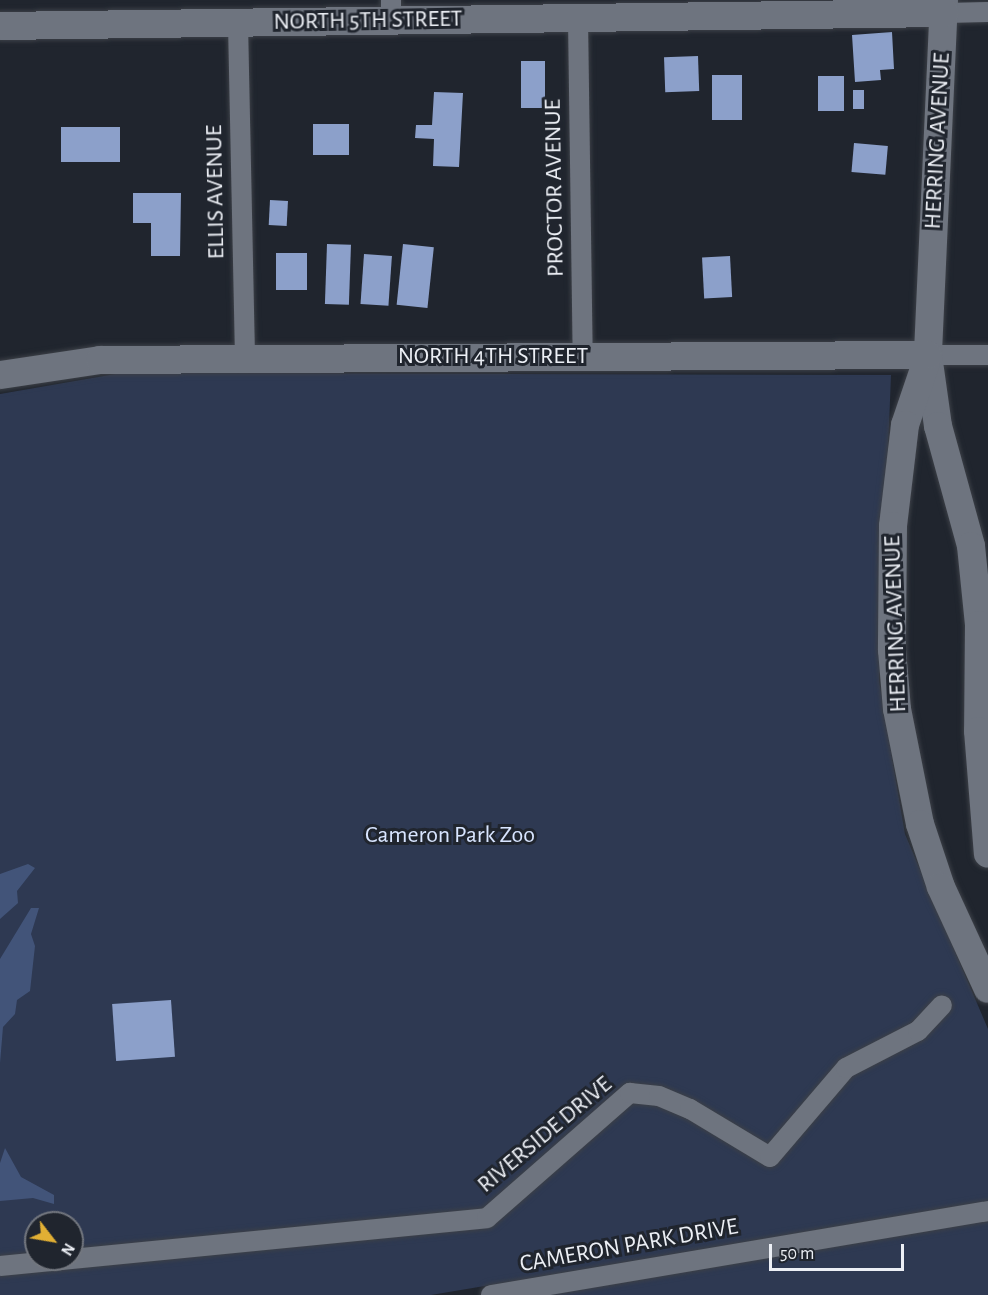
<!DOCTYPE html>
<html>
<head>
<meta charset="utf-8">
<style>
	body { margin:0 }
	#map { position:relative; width:988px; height:1295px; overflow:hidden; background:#20252e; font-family:"Alegreya Sans",sans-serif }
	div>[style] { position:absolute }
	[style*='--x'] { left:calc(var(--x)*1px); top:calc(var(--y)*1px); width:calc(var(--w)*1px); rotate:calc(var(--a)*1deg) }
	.green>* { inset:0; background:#2e3952 }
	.water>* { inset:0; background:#425479 }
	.building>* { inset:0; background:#8ca0ca; transform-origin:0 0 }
	.roads { filter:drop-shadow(0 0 2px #3c4047) drop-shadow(0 0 2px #3c4047) }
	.minor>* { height:20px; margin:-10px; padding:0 10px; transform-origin:10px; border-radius:10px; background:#6e747f }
	.secondary>* { height:28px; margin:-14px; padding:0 14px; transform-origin:14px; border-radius:14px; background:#6e747f }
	span { translate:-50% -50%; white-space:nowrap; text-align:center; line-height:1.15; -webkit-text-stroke:6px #20252e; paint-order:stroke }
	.street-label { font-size:24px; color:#eceff5 }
	.park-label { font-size:24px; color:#d8e5ff }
	.north { position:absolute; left:24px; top:1211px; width:60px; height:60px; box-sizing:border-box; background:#20252e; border:2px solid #72767e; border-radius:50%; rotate:121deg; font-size:16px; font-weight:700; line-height:24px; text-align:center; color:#eceff5 }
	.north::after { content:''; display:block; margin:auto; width:21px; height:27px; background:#e1af34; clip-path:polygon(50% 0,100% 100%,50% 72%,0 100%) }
	.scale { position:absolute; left:769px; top:1244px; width:135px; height:27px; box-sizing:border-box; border:3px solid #eceff5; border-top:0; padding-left:8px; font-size:18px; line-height:21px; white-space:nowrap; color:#eceff5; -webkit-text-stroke:4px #20252e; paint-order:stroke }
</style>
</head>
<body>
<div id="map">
	<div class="green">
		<div style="clip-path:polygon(evenodd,121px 373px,891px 375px,879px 681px,905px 834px,988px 1029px,988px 1201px,431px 1295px,0 1295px,0 394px,121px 373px,36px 1223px,72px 1223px,72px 1259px,36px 1259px,36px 1223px)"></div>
		<div style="clip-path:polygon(988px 1211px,988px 1295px,493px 1295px)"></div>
	</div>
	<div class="water">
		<div style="clip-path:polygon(28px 864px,35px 868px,17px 891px,18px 903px,0 919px,0 874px)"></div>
		<div style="clip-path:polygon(31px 908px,39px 908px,31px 934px,35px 946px,30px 991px,17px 1000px,15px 1014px,3px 1027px,0 1063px,0 959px)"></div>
		<div style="clip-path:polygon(5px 1148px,21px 1177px,54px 1195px,54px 1204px,33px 1198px,0 1201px,0 1163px)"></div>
	</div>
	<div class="building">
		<div style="clip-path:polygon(892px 32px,894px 69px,880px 70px,881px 80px,855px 82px,852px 35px)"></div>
		<div style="left:698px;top:56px;width:35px;height:34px;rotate:88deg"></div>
		<div style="left:521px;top:61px;width:24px;height:47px"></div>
		<div style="left:712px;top:75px;width:30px;height:45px"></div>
		<div style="left:818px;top:76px;width:26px;height:35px"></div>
		<div style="left:853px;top:90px;width:11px;height:19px"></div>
		<div style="clip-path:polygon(434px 92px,463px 93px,459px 167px,433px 166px,434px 139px,415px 138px,416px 125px,432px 125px)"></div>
		<div style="left:313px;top:124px;width:36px;height:31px"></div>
		<div style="left:61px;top:127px;width:59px;height:35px"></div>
		<div style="left:854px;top:143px;width:34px;height:29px;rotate:5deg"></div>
		<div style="clip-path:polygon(133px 193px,181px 193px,180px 256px,151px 256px,151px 223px,133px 223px)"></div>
		<div style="left:270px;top:200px;width:18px;height:25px;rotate:3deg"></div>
		<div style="left:327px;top:244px;width:24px;height:60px;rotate:2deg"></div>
		<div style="left:403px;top:244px;width:31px;height:61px;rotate:6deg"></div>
		<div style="left:276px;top:253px;width:31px;height:37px"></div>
		<div style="left:364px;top:254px;width:28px;height:50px;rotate:4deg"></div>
		<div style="left:730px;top:256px;width:41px;height:28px;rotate:87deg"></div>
		<div style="left:171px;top:1000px;width:57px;height:59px;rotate:86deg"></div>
	</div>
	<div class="roads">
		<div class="minor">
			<div style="--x:391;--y:0;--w:21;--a:90"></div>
			<div style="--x:945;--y:13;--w:43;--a:-1.3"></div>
			<div style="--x:578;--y:18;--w:339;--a:89.2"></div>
			<div style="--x:238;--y:23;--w:336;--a:88.8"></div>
			<div style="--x:928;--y:355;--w:60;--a:0"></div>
			<div style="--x:0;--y:1266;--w:489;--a:-5.6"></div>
			<div style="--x:487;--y:1218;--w:190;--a:-41.2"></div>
			<div style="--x:630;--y:1093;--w:29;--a:6"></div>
			<div style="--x:659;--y:1096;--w:34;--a:23"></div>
			<div style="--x:690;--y:1109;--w:93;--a:31"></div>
			<div style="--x:770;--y:1157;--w:117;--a:-49.5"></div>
			<div style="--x:846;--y:1068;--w:81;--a:-27.2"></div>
			<div style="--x:918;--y:1031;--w:35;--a:-47"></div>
			<div style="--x:491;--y:1295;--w:504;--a:-9.59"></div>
		</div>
		<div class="secondary">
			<div style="--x:944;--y:0;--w:355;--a:92.6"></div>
			<div style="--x:928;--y:355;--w:72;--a:82"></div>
			<div style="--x:938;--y:426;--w:124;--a:74.6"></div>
			<div style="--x:971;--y:546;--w:79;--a:84.2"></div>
			<div style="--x:979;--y:625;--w:106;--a:90.5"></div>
			<div style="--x:978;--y:731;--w:123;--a:85.4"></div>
			<div style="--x:0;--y:26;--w:945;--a:-0.79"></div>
			<div style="--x:926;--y:363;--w:65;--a:108.7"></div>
			<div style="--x:905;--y:425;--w:102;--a:96.8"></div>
			<div style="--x:893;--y:526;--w:124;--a:90.5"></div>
			<div style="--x:892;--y:650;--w:59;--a:85.2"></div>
			<div style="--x:897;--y:709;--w:117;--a:78.7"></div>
			<div style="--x:920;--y:824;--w:66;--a:71.6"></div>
			<div style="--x:941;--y:887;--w:112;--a:65.3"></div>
			<div style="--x:0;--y:375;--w:101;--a:-8.5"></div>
			<div style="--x:100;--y:360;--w:828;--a:-0.35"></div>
		</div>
	</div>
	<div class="street-label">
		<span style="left:368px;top:21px;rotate:-1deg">NORTH 5TH STREET</span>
		<span style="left:938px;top:141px;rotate:-87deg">HERRING AVENUE</span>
		<span style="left:555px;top:188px;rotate:-91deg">PROCTOR AVENUE</span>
		<span style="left:216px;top:192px;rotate:-91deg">ELLIS AVENUE</span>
		<span style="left:493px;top:357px">NORTH 4TH STREET</span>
		<span style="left:896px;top:624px;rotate:-92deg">HERRING AVENUE</span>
		<span style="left:545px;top:1135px;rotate:-40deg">RIVERSIDE DRIVE</span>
		<span style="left:629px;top:1246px;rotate:-10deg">CAMERON PARK DRIVE</span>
	</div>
	<div class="park-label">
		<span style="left:450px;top:836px">Cameron Park Zoo</span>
	</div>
	<div class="north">N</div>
	<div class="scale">50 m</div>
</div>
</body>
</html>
